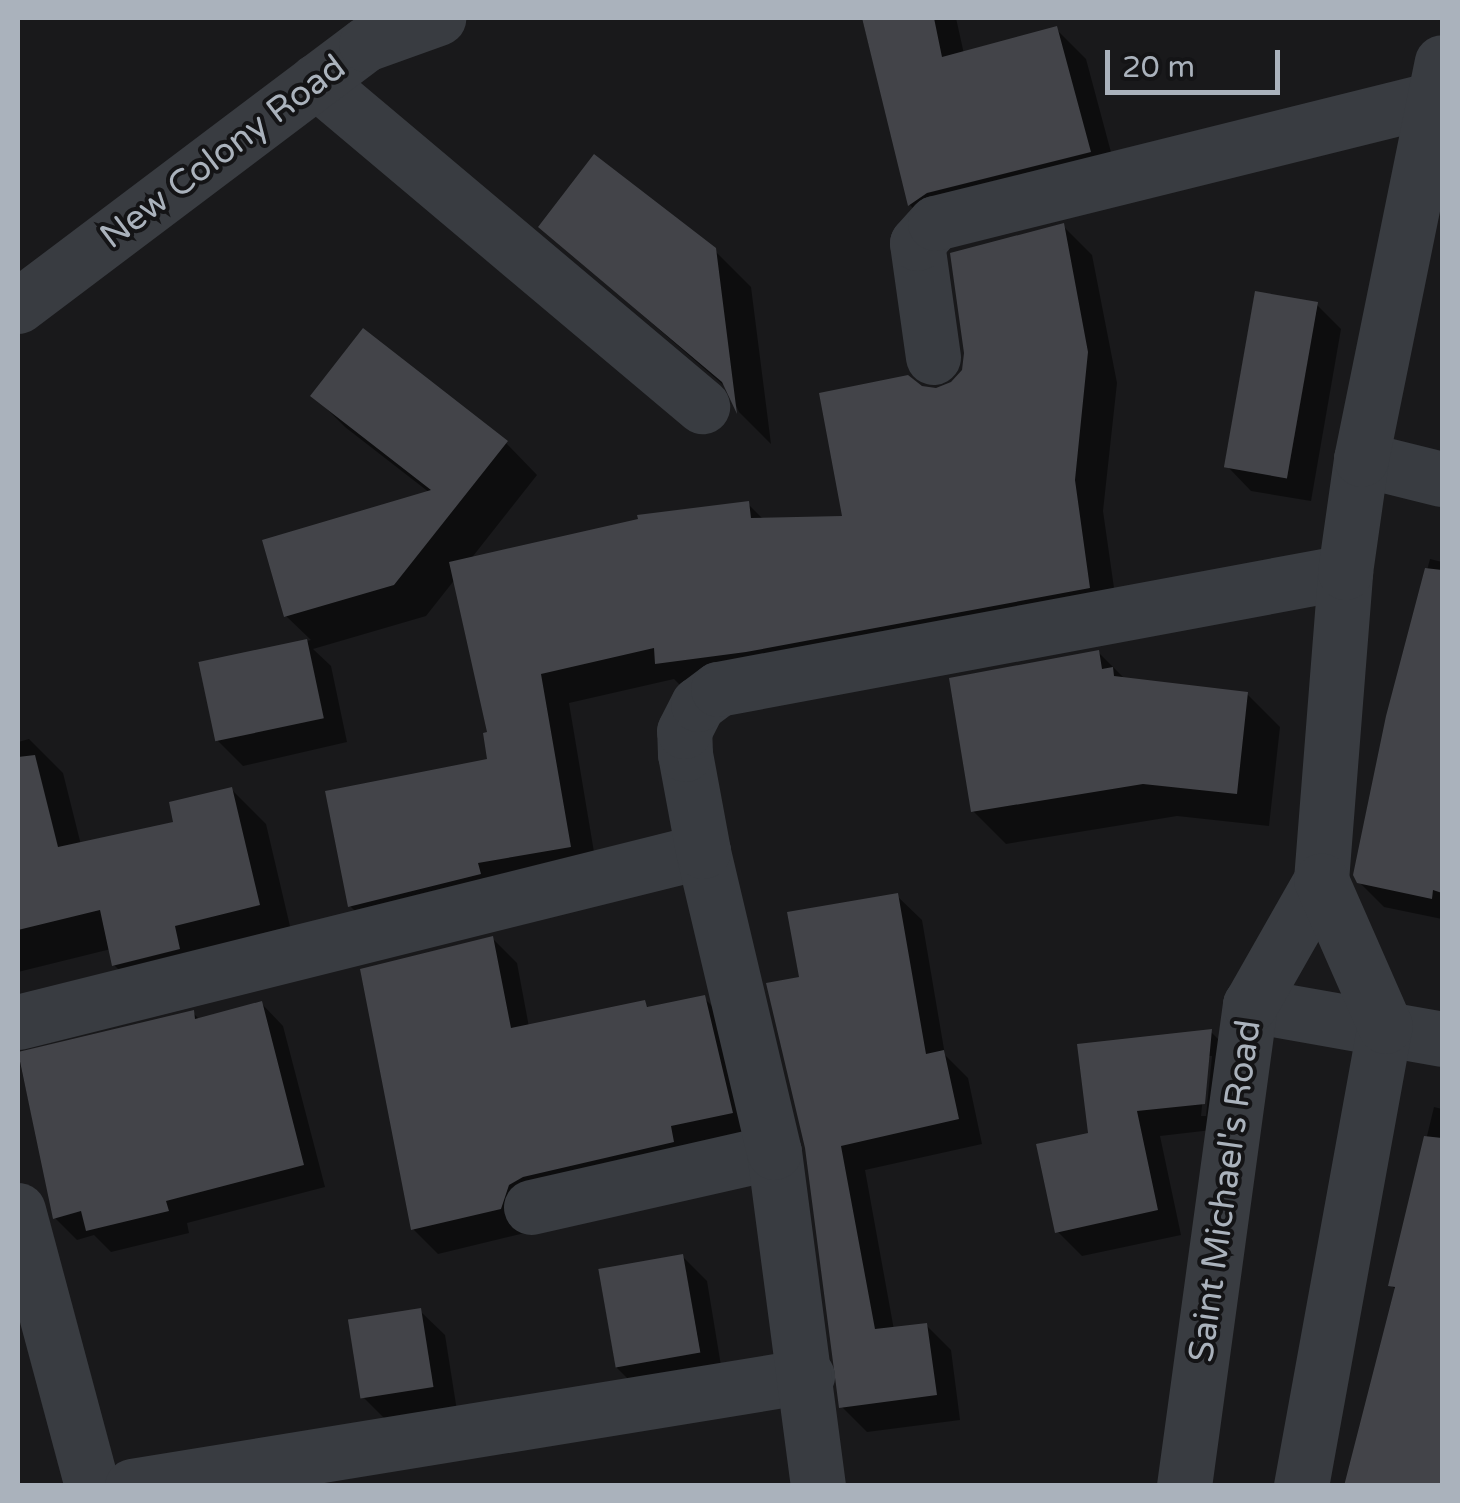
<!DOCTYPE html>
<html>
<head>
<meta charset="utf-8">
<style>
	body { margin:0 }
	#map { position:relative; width:1460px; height:1503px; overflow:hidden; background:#19191b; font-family:"Varela Round",sans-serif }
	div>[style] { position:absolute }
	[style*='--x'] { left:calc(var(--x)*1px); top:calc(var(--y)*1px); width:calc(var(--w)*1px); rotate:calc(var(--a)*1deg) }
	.shadow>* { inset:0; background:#0007 }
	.building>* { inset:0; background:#434449; transform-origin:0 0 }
	.minor>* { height:55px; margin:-27.5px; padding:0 27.5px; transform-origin:27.5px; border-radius:27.5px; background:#393c41 }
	span { translate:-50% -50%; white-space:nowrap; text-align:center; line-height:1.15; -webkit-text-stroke:8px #141416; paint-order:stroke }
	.street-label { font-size:35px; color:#aab2bc }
	.frame { position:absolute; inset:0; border:20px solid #aab2bc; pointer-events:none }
	.scale { position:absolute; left:1105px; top:50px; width:175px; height:45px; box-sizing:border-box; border:5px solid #aab2bc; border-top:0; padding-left:12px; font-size:30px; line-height:35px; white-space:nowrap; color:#aab2bc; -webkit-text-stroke:8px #141416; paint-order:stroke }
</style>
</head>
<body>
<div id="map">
	<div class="shadow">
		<div style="clip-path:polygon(862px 18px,956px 18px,964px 54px,1056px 29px,1086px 59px,1119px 182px,939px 235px,910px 205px)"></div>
		<div style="clip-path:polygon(1063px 226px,1092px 255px,1117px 383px,1103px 511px,1118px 616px,687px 692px,674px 679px,569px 703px,598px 876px,379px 935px,350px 906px,490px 761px,490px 734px,456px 578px,426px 616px,313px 649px,331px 666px,347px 742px,243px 766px,218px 741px,201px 664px,311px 640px,286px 616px,430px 493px,345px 427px,314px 396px,506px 443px,537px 475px,470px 560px,748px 504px,764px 520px,846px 519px,921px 389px,937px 390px,953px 384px)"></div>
		<div style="clip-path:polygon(541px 227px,714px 250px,751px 287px,771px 444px,739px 412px,729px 390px)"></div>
		<div style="clip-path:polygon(1316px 304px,1341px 329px,1311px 501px,1251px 491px,1227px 466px)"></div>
		<div style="clip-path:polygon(1430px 559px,1442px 562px,1442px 919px,1384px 907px,1359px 882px,1389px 717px)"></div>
		<div style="clip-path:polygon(1098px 652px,1126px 680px,1247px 694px,1280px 727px,1269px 826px,1177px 816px,1006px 844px,973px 811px)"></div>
		<div style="clip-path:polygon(29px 739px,63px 773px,81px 845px,176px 824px,232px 790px,266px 824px,293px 939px,148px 999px,114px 965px,111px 949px,18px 972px,18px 742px)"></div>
		<div style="clip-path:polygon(897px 896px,922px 920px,945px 1055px,968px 1078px,982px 1144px,865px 1170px,894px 1330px,926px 1325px,951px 1350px,960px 1420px,867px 1432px,842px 1407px,801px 979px)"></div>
		<div style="clip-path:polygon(492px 938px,517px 963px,529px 1027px,644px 1003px,650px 1009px,704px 998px,729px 1023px,756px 1137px,525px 1233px,438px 1254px,413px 1229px)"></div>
		<div style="clip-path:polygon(261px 1003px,283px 1026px,325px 1187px,187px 1223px,189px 1233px,111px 1252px,94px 1235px,77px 1240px,55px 1218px,18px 1054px,193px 1013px,200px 1020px)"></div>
		<div style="clip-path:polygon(evenodd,1211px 1032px,1235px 1056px,1229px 1128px,1160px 1136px,1181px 1235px,1082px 1256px,1057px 1231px,1090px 1135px,1211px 1032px,1207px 1056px,1212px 1056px,1206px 1116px,1201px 1116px,1207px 1056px)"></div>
		<div style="clip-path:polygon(1434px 1107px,1442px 1109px,1442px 1486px,1346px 1486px,1396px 1290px,1391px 1285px)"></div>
		<div style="clip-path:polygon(682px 1256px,707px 1281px,723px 1378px,641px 1392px,616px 1367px)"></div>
		<div style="clip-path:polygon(420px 1311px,445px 1335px,457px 1411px,388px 1422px,363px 1397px)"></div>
	</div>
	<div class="building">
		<div style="clip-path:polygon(862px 18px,934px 18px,942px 57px,1057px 26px,1091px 152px,927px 193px,908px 206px)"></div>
		<div style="clip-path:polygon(594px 154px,716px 248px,737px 414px,722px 382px,538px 227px)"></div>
		<div style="clip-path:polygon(1064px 223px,1088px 352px,1075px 480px,1090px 588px,746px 652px,655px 664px,654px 648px,541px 674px,571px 847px,478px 863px,481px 874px,348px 907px,325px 791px,487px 759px,483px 733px,487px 732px,449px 562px,638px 519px,637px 515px,749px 501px,751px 518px,842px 516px,819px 393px,908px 375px,922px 386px,936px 388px,951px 382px,962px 370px,964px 353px,950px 253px)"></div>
		<div style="left:1255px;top:291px;width:64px;height:179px;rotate:10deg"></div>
		<div style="clip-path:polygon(363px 328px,508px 441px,394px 585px,284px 617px,262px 540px,431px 490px,310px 396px)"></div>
		<div style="clip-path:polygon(1425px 568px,1442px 570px,1442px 893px,1433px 890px,1432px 899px,1357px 883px,1353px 875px,1386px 716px)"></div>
		<div style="left:307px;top:639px;width:81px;height:111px;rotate:78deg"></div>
		<div style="clip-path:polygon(1099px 650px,1102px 669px,1113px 667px,1114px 676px,1248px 692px,1237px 794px,1143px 784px,971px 812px,949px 678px)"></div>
		<div style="clip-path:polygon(35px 755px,58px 847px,173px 822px,169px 802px,232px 787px,260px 905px,175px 926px,180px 949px,112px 966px,100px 910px,18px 930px,18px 757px)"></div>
		<div style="clip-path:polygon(898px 893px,926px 1054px,944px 1050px,959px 1119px,841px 1146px,875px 1329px,927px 1323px,937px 1395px,839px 1408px,805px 1148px,766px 983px,799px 977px,787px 912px)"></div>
		<div style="clip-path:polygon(493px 936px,511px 1028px,645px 1000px,647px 1007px,705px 995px,733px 1113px,671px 1126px,674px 1142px,523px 1177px,509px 1185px,501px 1209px,411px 1230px,360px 969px)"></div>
		<div style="clip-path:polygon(262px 1001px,304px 1165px,166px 1201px,169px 1211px,86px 1231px,81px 1211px,53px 1219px,18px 1052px,194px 1010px,195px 1019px)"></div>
		<div style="clip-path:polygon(1212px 1029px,1205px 1104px,1137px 1111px,1158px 1210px,1055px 1233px,1036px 1144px,1088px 1133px,1077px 1044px)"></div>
		<div style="clip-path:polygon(1424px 1136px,1442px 1138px,1442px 1486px,1344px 1486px,1395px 1287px,1388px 1286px)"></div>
		<div style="left:683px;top:1254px;width:100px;height:86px;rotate:80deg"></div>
		<div style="left:421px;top:1308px;width:80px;height:74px;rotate:81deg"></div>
	</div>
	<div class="minor">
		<div style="--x:316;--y:81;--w:505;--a:40.1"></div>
		<div style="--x:18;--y:306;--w:436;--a:-37"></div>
		<div style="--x:366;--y:44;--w:77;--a:-19.9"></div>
		<div style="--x:933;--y:357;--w:115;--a:-98"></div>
		<div style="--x:917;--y:243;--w:27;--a:-48"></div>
		<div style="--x:935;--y:223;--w:514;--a:-13.96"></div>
		<div style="--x:1361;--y:459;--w:83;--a:13.9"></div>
		<div style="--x:1250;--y:1005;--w:195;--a:10"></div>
		<div style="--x:18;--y:1022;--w:706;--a:-14.02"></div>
		<div style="--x:531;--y:1207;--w:249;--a:-12.8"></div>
		<div style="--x:18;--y:1210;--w:286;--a:75"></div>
		<div style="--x:132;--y:1486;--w:684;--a:-9.26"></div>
		<div style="--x:818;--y:1486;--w:337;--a:-97.5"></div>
		<div style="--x:774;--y:1152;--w:309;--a:-103.3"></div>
		<div style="--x:703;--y:851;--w:99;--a:-100.5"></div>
		<div style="--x:685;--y:754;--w:23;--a:-92"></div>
		<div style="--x:684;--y:731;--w:30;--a:-63"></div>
		<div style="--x:698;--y:704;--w:25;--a:-37"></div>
		<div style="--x:718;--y:689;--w:638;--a:-10.57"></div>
		<div style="--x:1184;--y:1486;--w:486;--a:-82.2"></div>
		<div style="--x:1250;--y:1005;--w:144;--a:-60.4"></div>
		<div style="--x:1321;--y:880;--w:309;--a:-85.5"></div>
		<div style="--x:1345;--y:572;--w:114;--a:-81.9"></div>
		<div style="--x:1361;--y:459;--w:405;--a:-78.5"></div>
		<div style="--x:1301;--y:1486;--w:468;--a:-79.7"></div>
		<div style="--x:1385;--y:1026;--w:159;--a:-113.7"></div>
	</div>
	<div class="street-label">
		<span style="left:223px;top:152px;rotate:-37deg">New Colony Road</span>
		<span style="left:1225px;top:1191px;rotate:-82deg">Saint Michael's Road</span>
	</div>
	<div class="frame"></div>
	<div class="scale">20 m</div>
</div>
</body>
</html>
